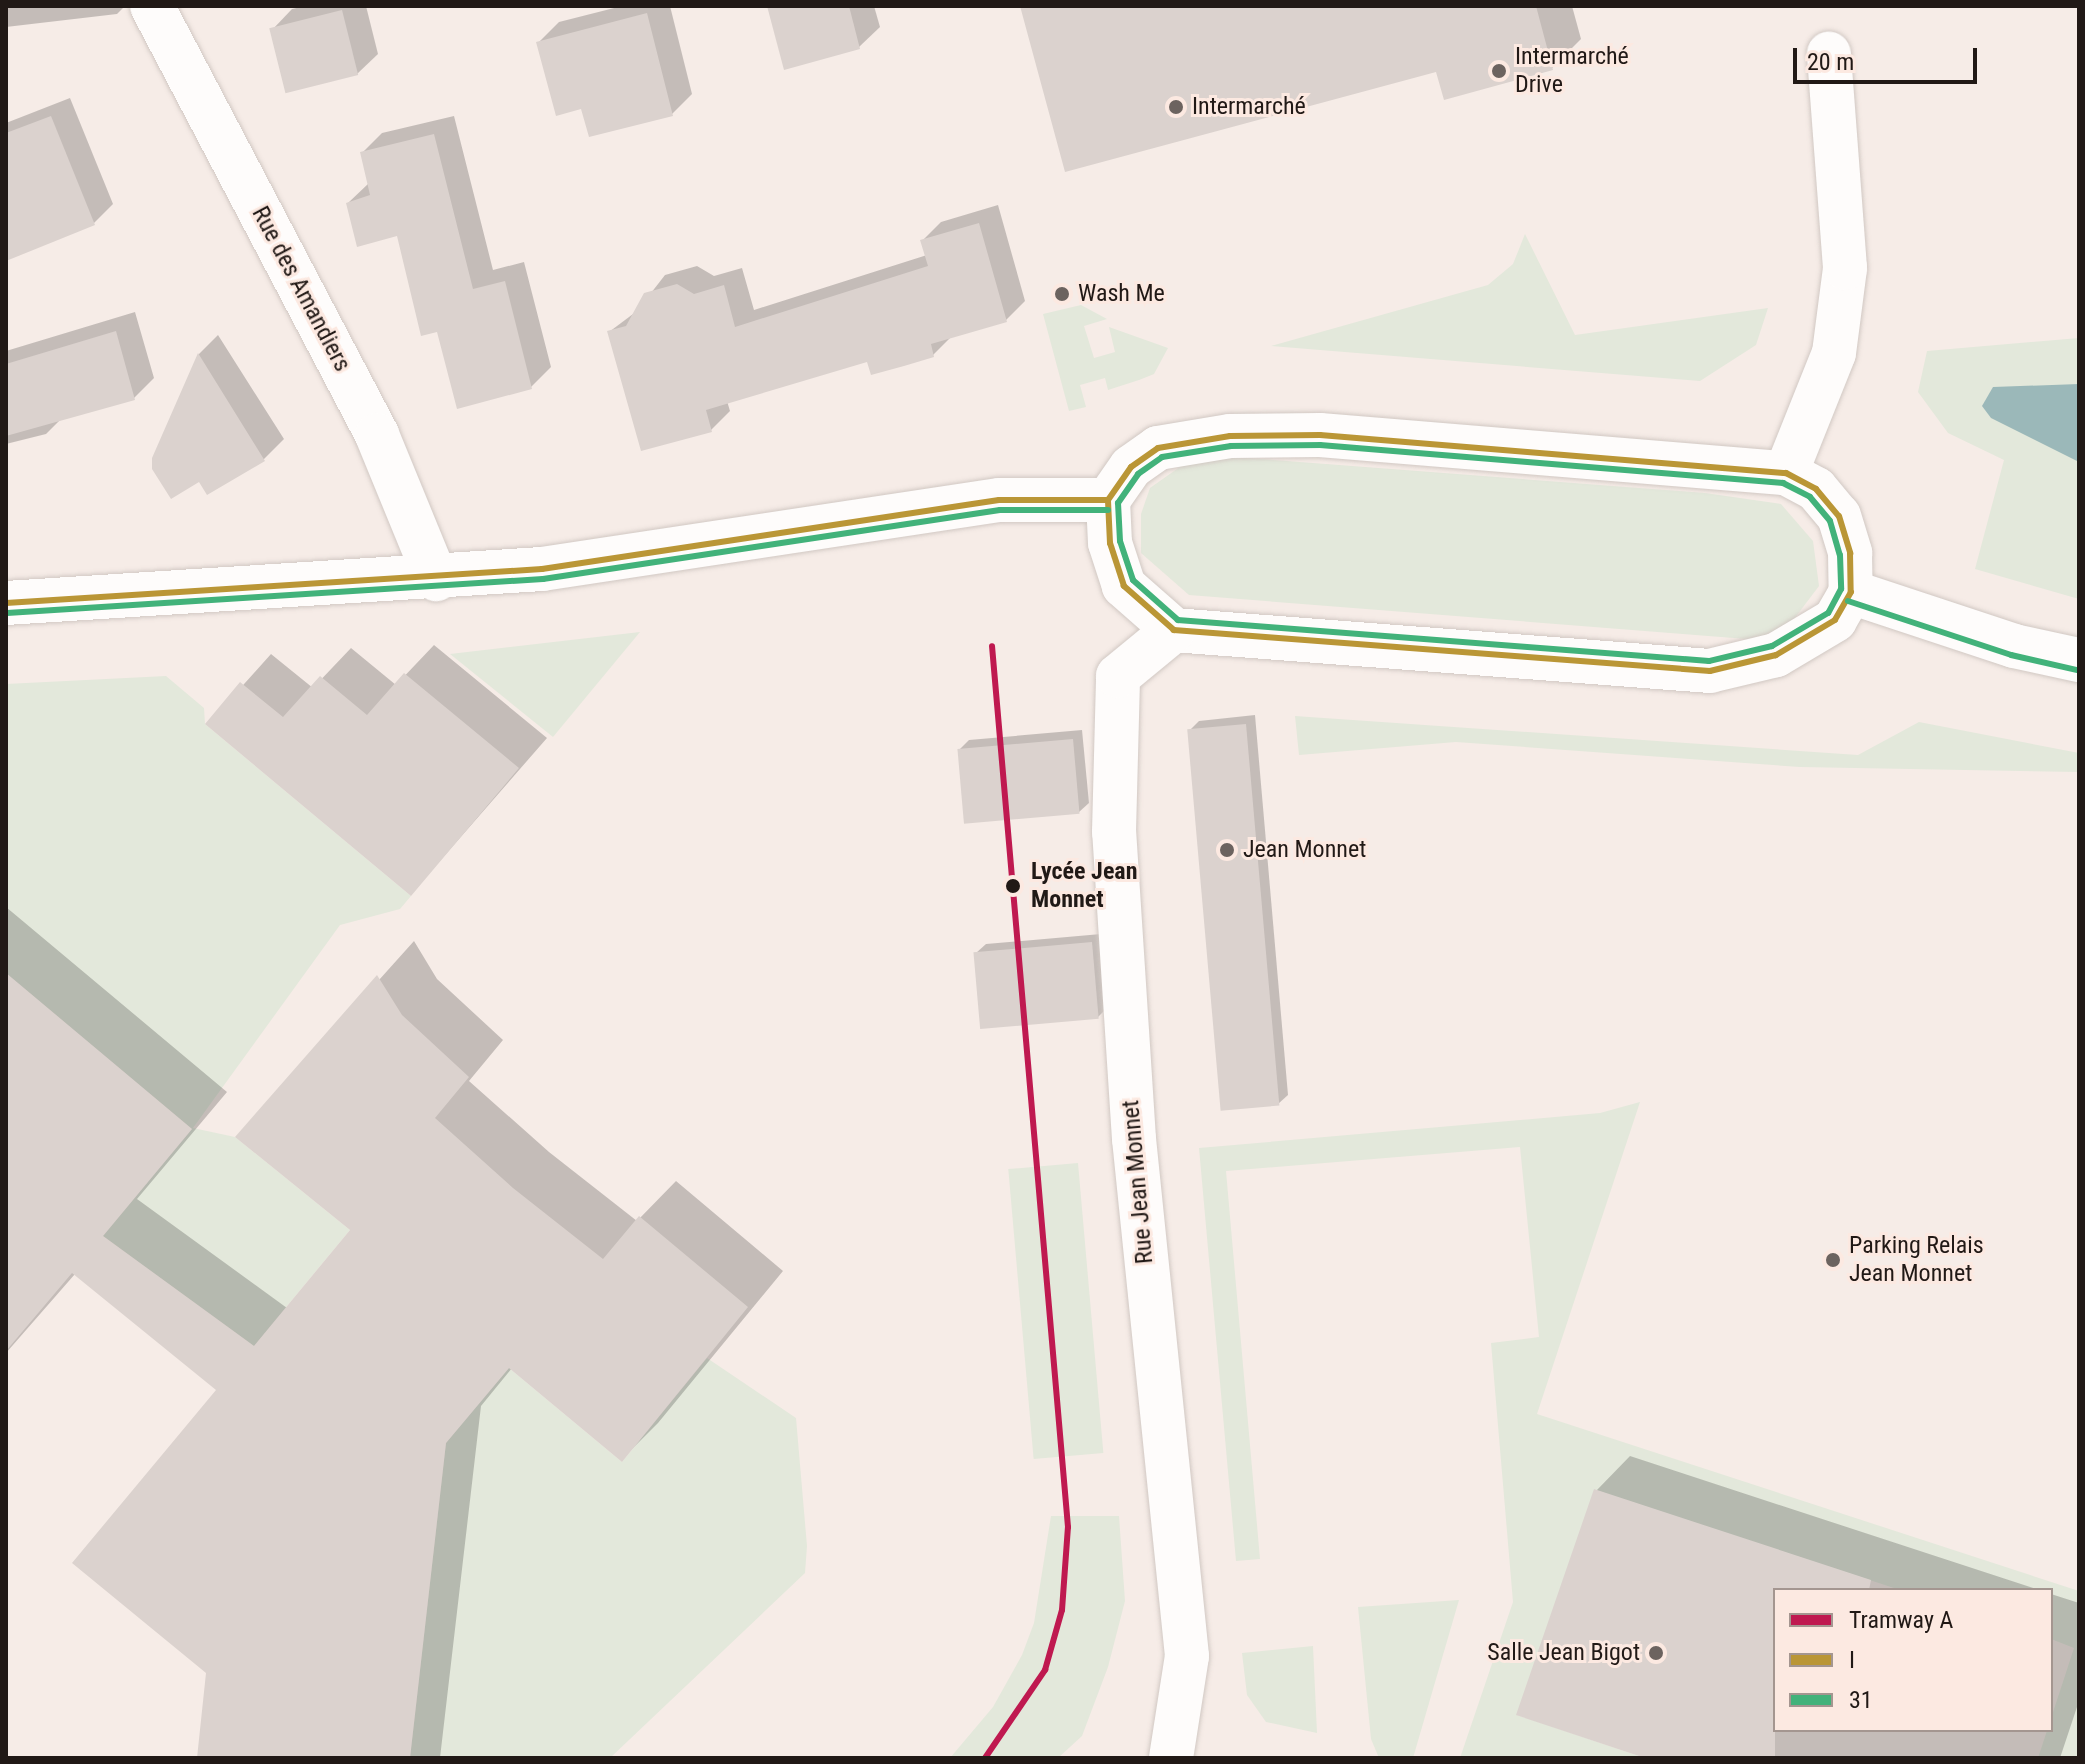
<!DOCTYPE html>
<html>
<head>
<meta charset="utf-8">
<style>
	body { margin:0 }
	#map { position:relative; width:2085px; height:1764px; overflow:hidden; background:#f6ece7; font-family:"Roboto Condensed",sans-serif }
	div>[style] { position:absolute }
	[style*='--x'] { left:calc(var(--x)*1px); top:calc(var(--y)*1px); width:calc(var(--w)*1px); rotate:calc(var(--a)*1deg) }
	.green>* { inset:0; background:#e3e8db; transform-origin:0 0 }
	.water>* { inset:0; background:#9bb8b9 }
	.shadow>* { inset:0; background:#0003 }
	.building>* { inset:0; background:#dbd2ce; transform-origin:0 0 }
	.roads { filter:drop-shadow(0 0 2px #d1c8c3) drop-shadow(0 0 2px #d1c8c3) }
	.minor>* { height:44px; margin:-22px; padding:0 22px; transform-origin:22px; border-radius:22px; background:#fefcfb }
	.bus-1>* { height:6px; margin:-3px; padding:0 3px; transform-origin:3px; border-radius:3px; background:#ba9636 }
	.bus-2>* { height:6px; margin:-3px; padding:0 3px; transform-origin:3px; border-radius:3px; background:#42b27a }
	.tram-1>* { height:6px; margin:-3px; padding:0 3px; transform-origin:3px; border-radius:3px; background:#bf1950 }
	.dots>* { width:22px; height:22px; translate:-50% -50%; box-sizing:border-box; border:4px solid #fce9e1; border-radius:50% }
	span { translate:-50% -50%; white-space:nowrap; text-align:center; line-height:1.15; -webkit-text-stroke:6px #fce9e1; paint-order:stroke }
	.poi-label { font-size:24px; color:#211916 }
	.left { translate:0 -50%; text-align:left }
	.right { translate:-100% -50%; text-align:right }
	.street-label { font-size:24px; color:#211916 }
	.stop-label { font-size:24px; color:#211916; font-weight:700 }
	.frame { position:absolute; inset:0; border:8px solid #211916; pointer-events:none }
	.legend { position:absolute; left:1773px; top:1588px; width:280px; height:144px; box-sizing:border-box; background:#fce9e1; border:2px solid #a49690; margin:0; padding:10px 14px; list-style:none; font-size:24px; color:#211916 }
	.legend li { display:flex; align-items:center; gap:16px; height:40px }
	.legend b { width:40px; border:2px solid #a49690 }
	.scale { position:absolute; left:1793px; top:48px; width:184px; height:36px; box-sizing:border-box; border:4px solid #211916; border-top:0; padding-left:10px; font-size:24px; line-height:28px; white-space:nowrap; color:#211916; -webkit-text-stroke:6px #fce9e1; paint-order:stroke }
</style>
</head>
<body>
<div id="map">
	<div class="green">
		<div style="clip-path:polygon(1525px 234px,1575px 335px,1768px 308px,1756px 345px,1700px 381px,1271px 346px,1488px 285px,1513px 264px)"></div>
		<div style="clip-path:polygon(1081px 305px,1107px 319px,1084px 326px,1094px 358px,1115px 352px,1109px 327px,1168px 348px,1154px 374px,1139px 380px,1108px 390px,1105px 378px,1080px 385px,1086px 407px,1069px 411px,1043px 314px)"></div>
		<div style="clip-path:polygon(2079px 338px,2079px 599px,1975px 569px,2004px 460px,1948px 433px,1918px 392px,1927px 351px)"></div>
		<div style="clip-path:polygon(1222px 456px,1705px 493px,1781px 504px,1813px 541px,1819px 586px,1788px 627px,1759px 640px,1189px 595px,1141px 553px,1141px 514px,1150px 488px,1184px 464px)"></div>
		<div style="clip-path:polygon(640px 632px,553px 737px,450px 654px)"></div>
		<div style="clip-path:polygon(166px 676px,204px 708px,205px 724px,411px 896px,400px 909px,340px 925px,193px 1128px,235px 1137px,350px 1230px,254px 1346px,103px 1236px,192px 1129px,6px 973px,6px 684px)"></div>
		<div style="clip-path:polygon(1295px 716px,1858px 755px,1919px 722px,2079px 753px,2079px 772px,1800px 767px,1456px 742px,1299px 755px)"></div>
		<div style="clip-path:polygon(1640px 1102px,1537px 1414px,2079px 1591px,2079px 1758px,2038px 1758px,2074px 1648px,2051px 1639px,2051px 1590px,1900px 1590px,1595px 1490px,1517px 1715px,1645px 1758px,1460px 1758px,1513px 1602px,1491px 1343px,1539px 1337px,1520px 1147px,1226px 1171px,1260px 1559px,1236px 1561px,1199px 1148px,1600px 1113px)"></div>
		<div style="left:1078px;top:1163px;width:291px;height:70px;rotate:85deg"></div>
		<div style="clip-path:polygon(707px 1358px,796px 1418px,807px 1546px,805px 1573px,610px 1758px,410px 1758px,446px 1443px,509px 1368px,622px 1462px)"></div>
		<div style="clip-path:polygon(1051px 1516px,1119px 1516px,1125px 1601px,1108px 1667px,1082px 1736px,1058px 1758px,950px 1758px,993px 1707px,1022px 1655px,1034px 1623px)"></div>
		<div style="clip-path:polygon(1459px 1600px,1413px 1758px,1379px 1758px,1371px 1739px,1358px 1607px)"></div>
		<div style="clip-path:polygon(1313px 1646px,1317px 1733px,1266px 1722px,1247px 1695px,1242px 1653px)"></div>
	</div>
	<div class="water">
		<div style="clip-path:polygon(2079px 384px,2079px 462px,1991px 418px,1982px 406px,1993px 387px)"></div>
	</div>
	<div class="shadow">
		<div style="clip-path:polygon(6px 6px,125px 6px,117px 14px,6px 27px)"></div>
		<div style="clip-path:polygon(305px 6px,366px 6px,378px 54px,357px 74px,272px 30px,292px 9px)"></div>
		<div style="clip-path:polygon(622px 6px,670px 6px,692px 94px,672px 114px,583px 107px,539px 42px,559px 22px)"></div>
		<div style="clip-path:polygon(769px 6px,874px 6px,880px 27px,859px 47px)"></div>
		<div style="clip-path:polygon(1022px 6px,1572px 6px,1581px 39px,1552px 68px,1438px 69px)"></div>
		<div style="clip-path:polygon(70px 98px,113px 204px,94px 223px,6px 258px,6px 123px)"></div>
		<div style="clip-path:polygon(454px 116px,493px 270px,524px 262px,551px 367px,531px 387px,439px 329px,399px 234px,348px 203px,369px 183px,362px 153px,382px 133px)"></div>
		<div style="clip-path:polygon(998px 205px,1025px 301px,1006px 320px,952px 336px,933px 355px,869px 359px,727px 401px,730px 411px,711px 430px,609px 332px,637px 311px,665px 275px,697px 266px,714px 276px,742px 268px,754px 310px,927px 255px,922px 241px,941px 222px)"></div>
		<div style="clip-path:polygon(135px 312px,154px 378px,134px 398px,61px 419px,46px 434px,6px 444px,6px 351px)"></div>
		<div style="clip-path:polygon(218px 335px,284px 439px,264px 459px,208px 493px,200px 479px,154px 458px,199px 354px)"></div>
		<div style="clip-path:polygon(434px 645px,547px 738px,411px 894px,208px 724px,271px 654px,313px 688px,351px 648px,396px 685px)"></div>
		<div style="clip-path:polygon(1255px 715px,1288px 1095px,1278px 1104px,1189px 731px,1199px 721px)"></div>
		<div style="clip-path:polygon(1082px 730px,1089px 803px,1079px 812px,959px 750px,969px 740px)"></div>
		<div style="clip-path:polygon(6px 907px,227px 1092px,137px 1199px,287px 1308px,353px 1229px,238px 1137px,414px 941px,437px 979px,503px 1040px,469px 1081px,549px 1152px,637px 1221px,676px 1181px,783px 1271px,658px 1423px,622px 1459px,512px 1368px,481px 1406px,440px 1758px,199px 1758px,209px 1672px,219px 1390px,75px 1274px,6px 1353px)"></div>
		<div style="clip-path:polygon(1101px 934px,1108px 1007px,1098px 1017px,976px 953px,986px 944px)"></div>
		<div style="clip-path:polygon(1630px 1456px,2039px 1590px,1775px 1590px,1775px 1730px,2051px 1730px,2051px 1594px,2079px 1603px,2079px 1701px,2060px 1758px,1651px 1758px,1596px 1491px)"></div>
	</div>
	<div class="building">
		<div style="clip-path:polygon(767px 6px,849px 6px,860px 49px,784px 70px)"></div>
		<div style="clip-path:polygon(1020px 6px,1536px 6px,1553px 70px,1444px 100px,1436px 72px,1065px 172px)"></div>
		<div style="left:342px;top:10px;width:67px;height:75px;rotate:76deg"></div>
		<div style="clip-path:polygon(647px 13px,673px 116px,589px 137px,581px 109px,556px 116px,536px 42px)"></div>
		<div style="clip-path:polygon(51px 116px,95px 225px,6px 261px,6px 133px)"></div>
		<div style="clip-path:polygon(434px 134px,473px 289px,505px 281px,532px 389px,457px 409px,437px 332px,421px 336px,397px 236px,357px 247px,346px 203px,370px 195px,360px 152px)"></div>
		<div style="clip-path:polygon(979px 223px,1007px 322px,931px 344px,934px 357px,904px 366px,871px 375px,867px 362px,706px 410px,712px 432px,641px 451px,607px 331px,626px 326px,644px 293px,677px 284px,694px 294px,724px 285px,735px 327px,928px 266px,920px 240px)"></div>
		<div style="clip-path:polygon(116px 331px,135px 400px,6px 436px,6px 364px)"></div>
		<div style="clip-path:polygon(198px 353px,265px 461px,207px 495px,199px 482px,171px 499px,152px 469px,152px 458px)"></div>
		<div style="clip-path:polygon(404px 673px,519px 768px,411px 896px,205px 724px,240px 682px,283px 717px,320px 676px,367px 715px)"></div>
		<div style="left:1246px;top:724px;width:383px;height:59px;rotate:85deg"></div>
		<div style="left:1073px;top:739px;width:75px;height:116px;rotate:85deg"></div>
		<div style="left:1092px;top:942px;width:77px;height:119px;rotate:85deg"></div>
		<div style="clip-path:polygon(6px 973px,192px 1129px,103px 1236px,254px 1346px,350px 1230px,235px 1137px,377px 975px,402px 1015px,469px 1077px,435px 1118px,513px 1188px,603px 1259px,639px 1216px,748px 1307px,622px 1462px,509px 1368px,446px 1443px,410px 1758px,197px 1758px,206px 1673px,72px 1563px,216px 1390px,72px 1273px,6px 1351px)"></div>
		<div style="clip-path:polygon(1594px 1489px,1871px 1580px,1869px 1590px,1775px 1590px,1775px 1758px,1645px 1758px,1516px 1715px)"></div>
	</div>
	<div class="roads">
		<div class="minor">
			<div style="--x:152;--y:6;--w:484;--a:62.3"></div>
			<div style="--x:377;--y:435;--w:156;--a:67.7"></div>
			<div style="--x:1320;--y:435;--w:468;--a:4.7"></div>
			<div style="--x:1786;--y:473;--w:34;--a:28"></div>
			<div style="--x:1816;--y:489;--w:35;--a:50"></div>
			<div style="--x:1839;--y:516;--w:39;--a:73"></div>
			<div style="--x:1850;--y:553;--w:39;--a:89"></div>
			<div style="--x:1851;--y:592;--w:32;--a:120"></div>
			<div style="--x:1835;--y:620;--w:69;--a:149.3"></div>
			<div style="--x:1776;--y:655;--w:68;--a:166.4"></div>
			<div style="--x:1710;--y:671;--w:538;--a:-175.63"></div>
			<div style="--x:1174;--y:630;--w:67;--a:-138.7"></div>
			<div style="--x:1124;--y:586;--w:45;--a:-108"></div>
			<div style="--x:1110;--y:543;--w:43;--a:-92.7"></div>
			<div style="--x:1108;--y:500;--w:40;--a:-55.1"></div>
			<div style="--x:1131;--y:467;--w:33;--a:-35"></div>
			<div style="--x:1158;--y:448;--w:73;--a:-9.5"></div>
			<div style="--x:1230;--y:436;--w:90;--a:-0.6"></div>
			<div style="--x:1786;--y:473;--w:129;--a:-68.2"></div>
			<div style="--x:1834;--y:353;--w:86;--a:-82.6"></div>
			<div style="--x:1845;--y:268;--w:215;--a:-94.3"></div>
			<div style="--x:1851;--y:592;--w:172;--a:18.3"></div>
			<div style="--x:2014;--y:646;--w:66;--a:12.2"></div>
			<div style="--x:6;--y:603;--w:537;--a:-3.63"></div>
			<div style="--x:542;--y:569;--w:462;--a:-8.6"></div>
			<div style="--x:999;--y:500;--w:109;--a:0"></div>
			<div style="--x:1171;--y:1758;--w:103;--a:-81.1"></div>
			<div style="--x:1187;--y:1656;--w:520;--a:-95.85"></div>
			<div style="--x:1134;--y:1139;--w:308;--a:-93.7"></div>
			<div style="--x:1114;--y:832;--w:156;--a:-88.5"></div>
			<div style="--x:1118;--y:676;--w:72;--a:-39.4"></div>
		</div>
	</div>
	<div class="bus-1">
		<div style="--x:1320;--y:435;--w:468;--a:4.7"></div>
		<div style="--x:1786;--y:473;--w:34;--a:28"></div>
		<div style="--x:1816;--y:489;--w:35;--a:50"></div>
		<div style="--x:1839;--y:516;--w:39;--a:73"></div>
		<div style="--x:1850;--y:553;--w:39;--a:89"></div>
		<div style="--x:1851;--y:592;--w:32;--a:120"></div>
		<div style="--x:1835;--y:620;--w:69;--a:149.3"></div>
		<div style="--x:1776;--y:655;--w:68;--a:166.4"></div>
		<div style="--x:1710;--y:671;--w:538;--a:-175.63"></div>
		<div style="--x:1174;--y:630;--w:67;--a:-138.7"></div>
		<div style="--x:1124;--y:586;--w:45;--a:-108"></div>
		<div style="--x:1110;--y:543;--w:43;--a:-92.7"></div>
		<div style="--x:1108;--y:500;--w:40;--a:-55.1"></div>
		<div style="--x:1131;--y:467;--w:33;--a:-35"></div>
		<div style="--x:1158;--y:448;--w:73;--a:-9.5"></div>
		<div style="--x:1230;--y:436;--w:90;--a:-0.6"></div>
		<div style="--x:6;--y:603;--w:537;--a:-3.63"></div>
		<div style="--x:542;--y:569;--w:462;--a:-8.6"></div>
		<div style="--x:999;--y:500;--w:109;--a:0"></div>
	</div>
	<div class="bus-2">
		<div style="--x:1320;--y:445;--w:465;--a:4.7"></div>
		<div style="--x:1783;--y:483;--w:30;--a:27"></div>
		<div style="--x:1810;--y:497;--w:31;--a:50"></div>
		<div style="--x:1830;--y:521;--w:35;--a:74"></div>
		<div style="--x:1840;--y:555;--w:34;--a:88"></div>
		<div style="--x:1841;--y:589;--w:27;--a:118"></div>
		<div style="--x:1828;--y:613;--w:65;--a:149.5"></div>
		<div style="--x:1772;--y:646;--w:65;--a:166.6"></div>
		<div style="--x:1709;--y:661;--w:533;--a:-175.58"></div>
		<div style="--x:1178;--y:620;--w:60;--a:-138.4"></div>
		<div style="--x:1133;--y:580;--w:41;--a:-108.4"></div>
		<div style="--x:1120;--y:541;--w:38;--a:-93"></div>
		<div style="--x:1118;--y:503;--w:35;--a:-55"></div>
		<div style="--x:1138;--y:474;--w:29;--a:-35"></div>
		<div style="--x:1162;--y:457;--w:70;--a:-9.1"></div>
		<div style="--x:1231;--y:446;--w:89;--a:-0.6"></div>
		<div style="--x:1848;--y:601;--w:172;--a:18.3"></div>
		<div style="--x:2011;--y:655;--w:68;--a:12.8"></div>
		<div style="--x:7;--y:613;--w:537;--a:-3.63"></div>
		<div style="--x:543;--y:579;--w:462;--a:-8.6"></div>
		<div style="--x:1000;--y:510;--w:108;--a:0"></div>
	</div>
	<div class="tram-1">
		<div style="--x:985;--y:1758;--w:107;--a:-55.7"></div>
		<div style="--x:1045;--y:1670;--w:62;--a:-74.2"></div>
		<div style="--x:1062;--y:1610;--w:83;--a:-85.9"></div>
		<div style="--x:1068;--y:1527;--w:884;--a:-94.93"></div>
	</div>
	<div class="dots">
		<div style="left:1499px;top:71px;background:#6c635f"></div>
		<div style="left:1176px;top:107px;background:#6c635f"></div>
		<div style="left:1062px;top:294px;background:#6c635f"></div>
		<div style="left:1227px;top:850px;background:#6c635f"></div>
		<div style="left:1013px;top:886px;background:#211916"></div>
		<div style="left:1833px;top:1260px;background:#6c635f"></div>
		<div style="left:1656px;top:1653px;background:#6c635f"></div>
	</div>
	<div class="poi-label">
		<span class="left" style="left:1515px;top:71px">Intermarché<br>Drive</span>
		<span class="left" style="left:1192px;top:107px">Intermarché</span>
		<span class="left" style="left:1078px;top:294px">Wash Me</span>
		<span class="left" style="left:1243px;top:850px">Jean Monnet</span>
		<span class="left" style="left:1849px;top:1260px">Parking Relais<br>Jean Monnet</span>
		<span class="right" style="left:1640px;top:1653px">Salle Jean Bigot</span>
	</div>
	<div class="street-label">
		<span style="left:301px;top:289px;rotate:62deg">Rue des Amandiers</span>
		<span style="left:1138px;top:1182px;rotate:-95deg">Rue Jean Monnet</span>
	</div>
	<div class="stop-label">
		<span class="left" style="left:1031px;top:886px">Lycée Jean<br>Monnet</span>
	</div>
	<div class="frame"></div>
	<ul class="legend">
	<li><b style="height:10px;background:#bf1950"></b>Tramway A</li>
	<li><b style="height:10px;background:#ba9636"></b>I</li>
	<li><b style="height:10px;background:#42b27a"></b>31</li>
	</ul>
	<div class="scale">20 m</div>
</div>
</body>
</html>
